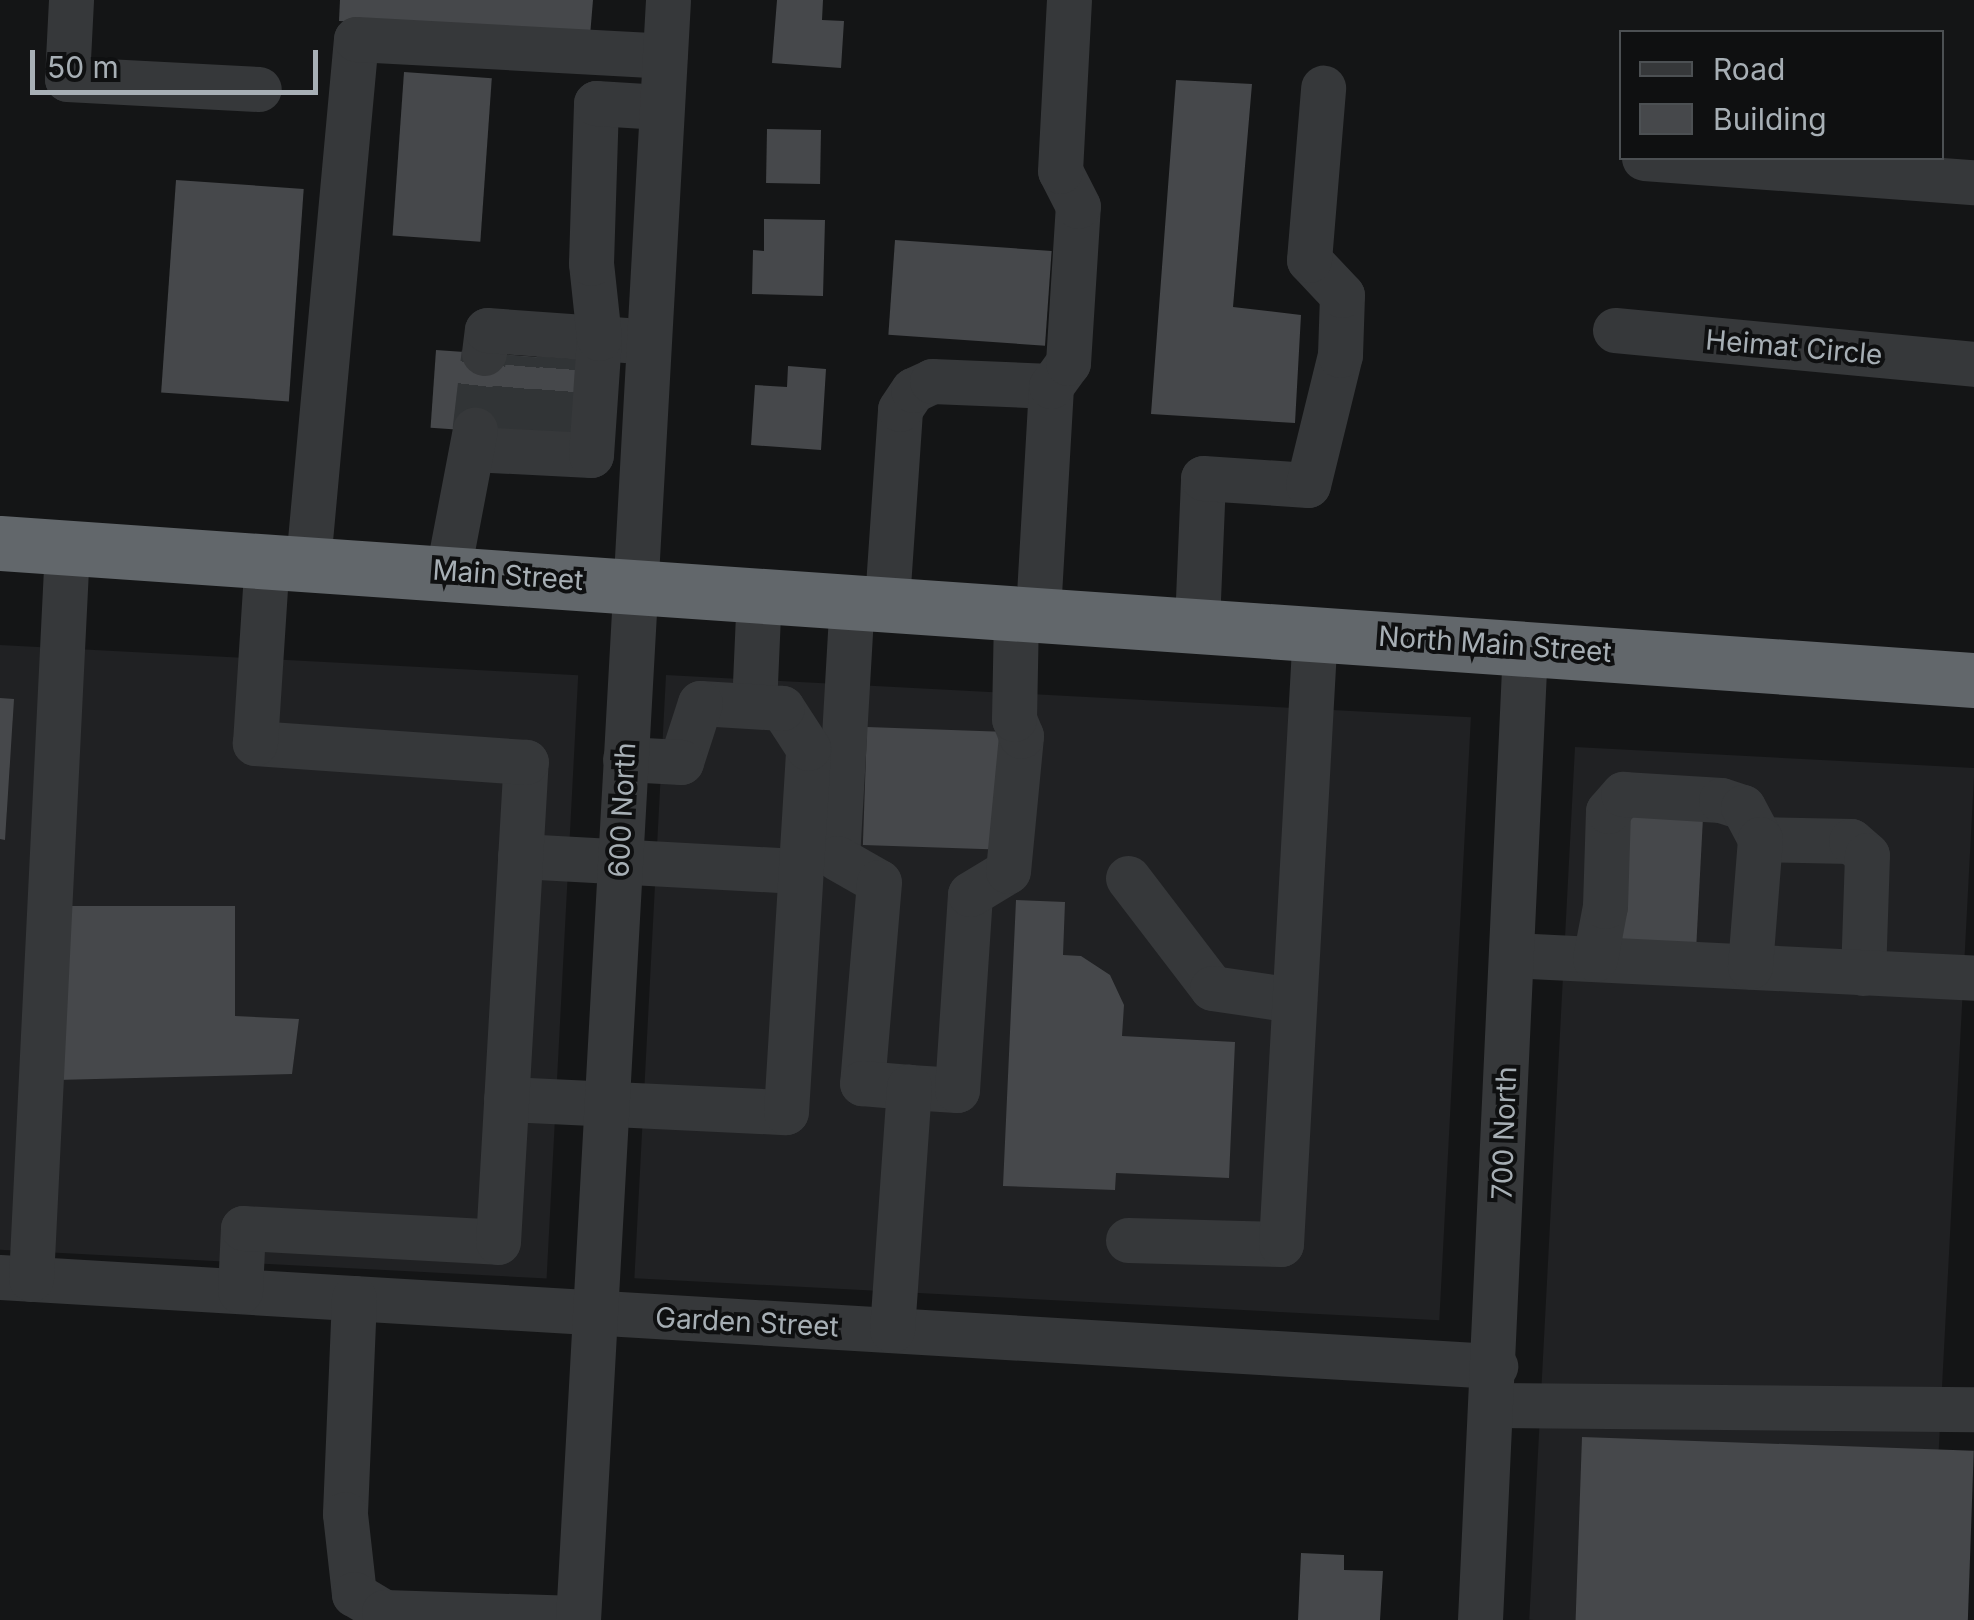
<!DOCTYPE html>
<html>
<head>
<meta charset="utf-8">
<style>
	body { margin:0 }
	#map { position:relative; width:1974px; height:1620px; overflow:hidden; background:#141516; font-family:Inter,sans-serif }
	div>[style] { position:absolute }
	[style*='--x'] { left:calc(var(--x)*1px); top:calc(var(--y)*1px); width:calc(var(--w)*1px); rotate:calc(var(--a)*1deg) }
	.built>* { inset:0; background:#202123; transform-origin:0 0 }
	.building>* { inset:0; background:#46484b; transform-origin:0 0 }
	.minor-tunnel>* { height:45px; margin-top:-22.5px; transform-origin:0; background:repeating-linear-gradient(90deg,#313436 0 45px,transparent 0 67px) }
	.minor>* { height:45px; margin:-22.5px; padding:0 22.5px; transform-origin:22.5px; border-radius:22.5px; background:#36383a }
	.highway>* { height:55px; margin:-27.5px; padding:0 27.5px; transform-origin:27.5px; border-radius:27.5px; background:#62676b }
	span { translate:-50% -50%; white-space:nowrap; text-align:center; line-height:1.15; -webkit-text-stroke:8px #0f1011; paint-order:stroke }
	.street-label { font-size:28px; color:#a7afb5 }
	.legend { position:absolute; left:1619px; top:30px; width:325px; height:130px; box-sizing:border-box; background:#0f1011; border:2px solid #4c5053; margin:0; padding:12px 18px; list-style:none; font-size:30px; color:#a7afb5 }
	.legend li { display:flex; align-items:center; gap:20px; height:50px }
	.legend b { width:50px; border:2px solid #4c5053 }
	.scale { position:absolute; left:30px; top:50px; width:288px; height:45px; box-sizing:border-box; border:5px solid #a7afb5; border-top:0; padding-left:12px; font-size:30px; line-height:35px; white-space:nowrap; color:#a7afb5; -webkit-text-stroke:8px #0f1011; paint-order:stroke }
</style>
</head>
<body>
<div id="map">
	<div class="built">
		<div style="left:0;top:645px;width:579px;height:604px;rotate:3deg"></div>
		<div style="left:666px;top:675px;width:806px;height:604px;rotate:3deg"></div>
		<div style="left:1575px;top:747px;width:400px;height:874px;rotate:3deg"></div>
	</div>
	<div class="building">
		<div style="clip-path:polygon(340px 0,593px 0,590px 36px,339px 21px)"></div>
		<div style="clip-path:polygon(777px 0,823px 0,822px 20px,844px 21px,841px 68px,772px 63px)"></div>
		<div style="left:404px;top:72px;width:88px;height:164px;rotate:4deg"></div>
		<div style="clip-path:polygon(1176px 80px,1252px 84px,1233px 307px,1301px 315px,1295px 423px,1151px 414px)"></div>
		<div style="left:767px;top:129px;width:54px;height:54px;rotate:1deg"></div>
		<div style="left:176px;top:180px;width:128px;height:213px;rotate:4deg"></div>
		<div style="clip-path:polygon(764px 219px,825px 220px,823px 296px,752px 294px,753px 250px,764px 251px)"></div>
		<div style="left:895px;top:240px;width:157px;height:95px;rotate:4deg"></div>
		<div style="left:436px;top:350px;width:155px;height:78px;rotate:4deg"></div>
		<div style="clip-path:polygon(788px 366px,826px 369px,821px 450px,751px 445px,755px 385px,787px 387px)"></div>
		<div style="clip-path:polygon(0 698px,14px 699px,5px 840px,0 839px)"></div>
		<div style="left:867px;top:727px;width:141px;height:118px;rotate:2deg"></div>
		<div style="left:1619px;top:815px;width:84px;height:129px;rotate:3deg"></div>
		<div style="clip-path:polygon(1016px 900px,1065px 902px,1063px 955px,1081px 956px,1110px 975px,1124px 1005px,1122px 1036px,1235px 1042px,1229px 1178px,1116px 1173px,1115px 1190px,1003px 1186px)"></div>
		<div style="clip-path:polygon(62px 906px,235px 906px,235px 1016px,299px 1019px,292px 1074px,56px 1080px)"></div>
		<div style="left:1582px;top:1437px;width:392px;height:183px;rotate:2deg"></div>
		<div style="clip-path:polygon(1301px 1553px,1344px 1555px,1344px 1570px,1383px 1571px,1380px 1620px,1298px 1620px)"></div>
	</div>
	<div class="minor-tunnel">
		<div style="--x:475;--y:430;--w:78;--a:-83.3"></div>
		<div style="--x:511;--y:432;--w:77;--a:-84.8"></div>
		<div style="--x:553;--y:435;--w:78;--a:-85.6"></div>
	</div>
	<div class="minor">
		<div style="--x:71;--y:0;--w:79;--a:92.9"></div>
		<div style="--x:67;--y:79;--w:192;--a:3"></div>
		<div style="--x:1644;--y:158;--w:331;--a:4.2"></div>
		<div style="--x:1615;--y:330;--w:361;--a:5.4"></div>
		<div style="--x:484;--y:353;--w:23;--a:-83"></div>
		<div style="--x:487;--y:330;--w:139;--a:4.1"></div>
		<div style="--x:472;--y:449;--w:119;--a:2.9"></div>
		<div style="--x:591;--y:455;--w:117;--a:-86.1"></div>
		<div style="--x:599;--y:338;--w:75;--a:-96.1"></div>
		<div style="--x:591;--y:263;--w:160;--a:-88.2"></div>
		<div style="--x:596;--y:103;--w:65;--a:3.5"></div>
		<div style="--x:308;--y:562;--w:525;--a:-84.76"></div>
		<div style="--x:356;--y:39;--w:309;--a:3.1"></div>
		<div style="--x:448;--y:571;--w:144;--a:-79.2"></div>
		<div style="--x:852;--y:598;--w:260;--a:93.3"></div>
		<div style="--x:837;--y:858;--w:48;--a:29.7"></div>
		<div style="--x:879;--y:882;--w:202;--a:94.8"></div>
		<div style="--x:862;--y:1083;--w:47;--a:4.9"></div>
		<div style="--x:909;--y:1087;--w:48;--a:3.6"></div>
		<div style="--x:957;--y:1090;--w:196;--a:-86.2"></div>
		<div style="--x:970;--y:894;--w:44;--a:-31.2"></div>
		<div style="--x:1008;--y:871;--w:136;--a:-84.5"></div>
		<div style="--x:1021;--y:736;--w:18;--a:-112"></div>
		<div style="--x:1014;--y:719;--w:109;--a:-88.9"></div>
		<div style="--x:887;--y:601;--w:192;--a:-86.1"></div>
		<div style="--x:900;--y:409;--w:23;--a:-56"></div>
		<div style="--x:913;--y:390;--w:21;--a:-25"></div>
		<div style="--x:932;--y:381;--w:119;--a:2.4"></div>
		<div style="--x:1038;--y:612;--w:226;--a:-86.7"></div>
		<div style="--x:1051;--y:386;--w:29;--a:-54"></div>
		<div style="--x:1068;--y:363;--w:157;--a:-86.4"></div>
		<div style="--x:1078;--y:206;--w:39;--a:-117"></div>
		<div style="--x:1060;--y:171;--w:171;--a:-87"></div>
		<div style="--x:1197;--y:623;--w:145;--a:-87.6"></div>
		<div style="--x:1203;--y:478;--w:105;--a:3.8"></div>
		<div style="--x:1308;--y:485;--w:134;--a:-76.2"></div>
		<div style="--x:1340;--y:355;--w:60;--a:-88.1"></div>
		<div style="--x:1342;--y:295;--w:48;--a:-133.3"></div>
		<div style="--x:1309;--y:260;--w:173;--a:-85.3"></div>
		<div style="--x:754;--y:706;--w:115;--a:-87.5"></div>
		<div style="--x:1760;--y:839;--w:91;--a:1.3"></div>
		<div style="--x:1851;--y:841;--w:21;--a:41"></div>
		<div style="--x:1867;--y:855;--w:118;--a:91.9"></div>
		<div style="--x:520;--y:856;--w:281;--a:3.1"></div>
		<div style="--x:1128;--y:878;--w:138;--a:52.6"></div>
		<div style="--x:1212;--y:988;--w:83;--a:8.3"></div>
		<div style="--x:1511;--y:955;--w:464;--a:2.8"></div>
		<div style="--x:1595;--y:959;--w:54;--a:-79.3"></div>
		<div style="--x:1605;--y:906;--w:95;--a:-88.2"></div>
		<div style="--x:1608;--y:811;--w:23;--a:-49"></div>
		<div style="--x:1623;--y:794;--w:98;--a:3.5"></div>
		<div style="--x:1721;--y:800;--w:23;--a:18"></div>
		<div style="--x:1743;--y:807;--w:36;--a:62"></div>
		<div style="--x:1760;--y:839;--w:128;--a:94.5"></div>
		<div style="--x:506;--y:1099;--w:280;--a:2.7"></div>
		<div style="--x:786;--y:1112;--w:365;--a:-86.5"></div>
		<div style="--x:808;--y:748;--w:48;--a:-123"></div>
		<div style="--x:782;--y:708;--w:82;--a:-176.5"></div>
		<div style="--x:700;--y:703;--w:62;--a:107.9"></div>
		<div style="--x:681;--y:762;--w:56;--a:-176.9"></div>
		<div style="--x:1128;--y:1240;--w:153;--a:1.5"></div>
		<div style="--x:1281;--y:1244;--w:614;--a:-86.83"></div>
		<div style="--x:0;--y:1277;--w:1498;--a:3.41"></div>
		<div style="--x:31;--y:1279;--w:733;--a:-87.18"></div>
		<div style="--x:240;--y:1291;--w:63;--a:-87.3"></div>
		<div style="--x:243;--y:1228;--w:255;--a:3.1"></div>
		<div style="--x:498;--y:1242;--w:481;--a:-86.7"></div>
		<div style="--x:526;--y:762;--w:272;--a:-176"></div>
		<div style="--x:255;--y:743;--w:184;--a:-86.3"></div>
		<div style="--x:354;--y:1298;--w:216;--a:92.4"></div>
		<div style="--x:345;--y:1514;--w:81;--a:83.6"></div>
		<div style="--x:354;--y:1594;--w:35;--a:31"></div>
		<div style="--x:384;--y:1612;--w:194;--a:1.8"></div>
		<div style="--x:892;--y:1330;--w:244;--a:-86"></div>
		<div style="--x:1492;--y:1405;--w:482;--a:0.5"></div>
		<div style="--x:578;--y:1620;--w:1622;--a:-86.82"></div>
		<div style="--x:1480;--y:1620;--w:975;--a:-87.35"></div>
	</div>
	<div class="highway">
		<div style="--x:0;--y:543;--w:1979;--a:3.97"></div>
	</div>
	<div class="street-label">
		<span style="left:1794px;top:347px;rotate:5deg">Heimat Circle</span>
		<span style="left:508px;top:575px;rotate:4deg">Main Street</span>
		<span style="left:1495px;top:644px;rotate:4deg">North Main Street</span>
		<span style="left:622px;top:810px;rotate:-87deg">600 North</span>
		<span style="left:1504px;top:1133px;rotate:-88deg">700 North</span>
		<span style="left:747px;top:1322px;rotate:3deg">Garden Street</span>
	</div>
	<ul class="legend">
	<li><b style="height:12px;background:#36383a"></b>Road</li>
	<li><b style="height:28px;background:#46484b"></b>Building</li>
	</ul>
	<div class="scale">50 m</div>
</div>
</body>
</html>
